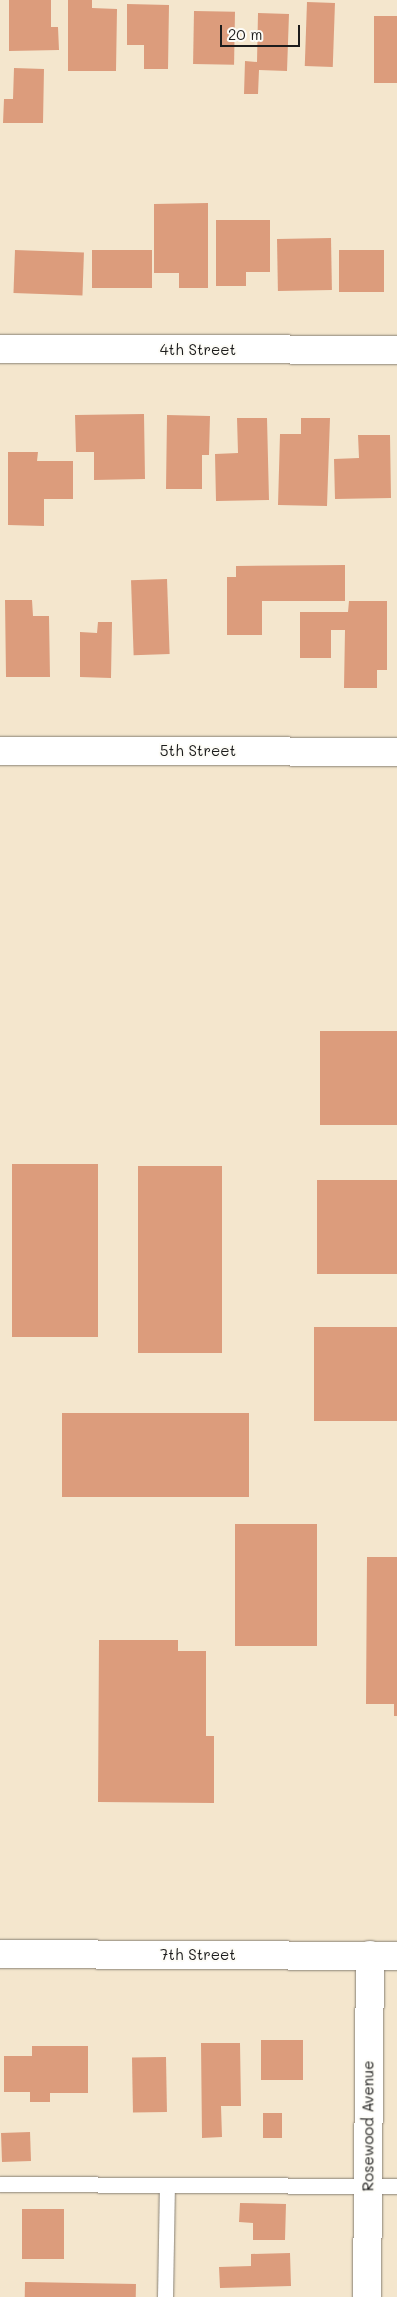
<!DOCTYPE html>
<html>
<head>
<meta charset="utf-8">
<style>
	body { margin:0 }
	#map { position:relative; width:397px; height:2297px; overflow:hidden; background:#f4e6cd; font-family:Mali,sans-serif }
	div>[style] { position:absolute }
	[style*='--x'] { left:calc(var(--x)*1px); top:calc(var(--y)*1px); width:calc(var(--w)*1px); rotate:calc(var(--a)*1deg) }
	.building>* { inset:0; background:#dc9c7c; transform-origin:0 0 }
	.roads { filter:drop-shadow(0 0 1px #888174) drop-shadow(0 0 1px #888174) }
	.lane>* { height:15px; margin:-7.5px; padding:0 7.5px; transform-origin:7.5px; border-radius:7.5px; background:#fff }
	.street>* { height:28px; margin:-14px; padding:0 14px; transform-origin:14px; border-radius:14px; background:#fff }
	.secondary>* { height:28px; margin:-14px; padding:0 14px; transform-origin:14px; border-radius:14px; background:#fff }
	span { translate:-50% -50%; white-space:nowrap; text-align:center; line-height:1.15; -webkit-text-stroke:4px #fdfcf7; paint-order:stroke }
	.street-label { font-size:15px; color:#1c1c1c }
	.scale { position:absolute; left:220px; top:25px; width:80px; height:22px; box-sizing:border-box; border:2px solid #1c1c1c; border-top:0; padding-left:6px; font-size:15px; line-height:18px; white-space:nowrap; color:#1c1c1c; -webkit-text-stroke:4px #fdfcf7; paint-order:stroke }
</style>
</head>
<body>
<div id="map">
	<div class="building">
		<div style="clip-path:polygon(9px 0,51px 0,51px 27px,58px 27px,59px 50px,9px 51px)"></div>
		<div style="clip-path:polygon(68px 0,92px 0,92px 8px,117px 9px,116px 71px,68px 71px)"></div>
		<div style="left:307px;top:2px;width:28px;height:64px;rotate:2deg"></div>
		<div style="clip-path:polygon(127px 4px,169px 5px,168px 69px,144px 69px,144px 45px,127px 45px)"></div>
		<div style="left:194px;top:11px;width:41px;height:53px;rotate:1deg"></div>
		<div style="clip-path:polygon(258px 13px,289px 14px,287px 71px,259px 70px,258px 94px,244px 94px,245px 61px,257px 62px)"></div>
		<div style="left:374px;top:16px;width:23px;height:67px"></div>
		<div style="clip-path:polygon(14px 68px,44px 69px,43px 123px,3px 123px,4px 99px,13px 99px)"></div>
		<div style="clip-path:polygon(208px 203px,208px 288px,179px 288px,179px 273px,154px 273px,154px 204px)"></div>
		<div style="clip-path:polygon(216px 220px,270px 220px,270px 272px,246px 272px,246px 286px,216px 286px)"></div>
		<div style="left:331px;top:238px;width:52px;height:54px;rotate:89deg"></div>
		<div style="left:15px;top:250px;width:69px;height:43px;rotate:2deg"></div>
		<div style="left:92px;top:250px;width:60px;height:38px"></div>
		<div style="left:339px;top:250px;width:45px;height:42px"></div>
		<div style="clip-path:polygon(144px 414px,145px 479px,94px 480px,94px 452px,76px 452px,75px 415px)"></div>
		<div style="clip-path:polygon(167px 415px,210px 416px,209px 455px,202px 455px,202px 489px,166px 489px)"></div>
		<div style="clip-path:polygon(237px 418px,267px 418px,269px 500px,216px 501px,215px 454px,238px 453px)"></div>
		<div style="clip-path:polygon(301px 418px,330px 418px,327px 506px,278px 505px,280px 434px,301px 434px)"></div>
		<div style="clip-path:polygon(358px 435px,390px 435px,391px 498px,335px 499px,334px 459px,359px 458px)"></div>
		<div style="clip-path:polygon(8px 452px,38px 452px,37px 461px,73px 461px,73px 499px,44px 499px,44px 526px,8px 525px)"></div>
		<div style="clip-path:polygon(345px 565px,345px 601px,262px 601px,262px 635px,227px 635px,227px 577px,236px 577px,236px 566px)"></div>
		<div style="left:167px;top:579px;width:75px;height:36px;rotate:88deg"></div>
		<div style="clip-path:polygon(5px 600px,32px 600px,33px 616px,49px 616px,50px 677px,6px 677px)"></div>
		<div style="clip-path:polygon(349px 601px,387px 601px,387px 670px,377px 670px,377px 688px,344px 688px,345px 630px,331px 630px,331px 658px,300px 658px,300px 612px,348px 612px)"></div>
		<div style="clip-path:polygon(98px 622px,112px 622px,111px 678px,80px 677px,80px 632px,97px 633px)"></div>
		<div style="left:320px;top:1031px;width:77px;height:94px"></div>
		<div style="left:12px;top:1164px;width:86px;height:173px"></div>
		<div style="left:138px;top:1166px;width:84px;height:187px"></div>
		<div style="left:317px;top:1180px;width:80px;height:94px"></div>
		<div style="left:314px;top:1327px;width:83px;height:94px"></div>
		<div style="left:62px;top:1413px;width:187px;height:84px"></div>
		<div style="left:235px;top:1524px;width:82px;height:122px"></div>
		<div style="clip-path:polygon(367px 1557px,397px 1557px,397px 1716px,394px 1716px,394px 1704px,366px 1704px)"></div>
		<div style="clip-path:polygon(99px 1640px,178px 1640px,178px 1651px,206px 1651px,206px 1736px,214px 1736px,214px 1803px,98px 1802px)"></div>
		<div style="left:303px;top:2040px;width:40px;height:42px;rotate:90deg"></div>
		<div style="clip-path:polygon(201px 2043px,240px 2043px,241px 2106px,221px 2106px,222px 2137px,202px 2138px)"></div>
		<div style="clip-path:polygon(32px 2046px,88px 2046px,88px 2093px,50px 2093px,50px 2102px,30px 2102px,30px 2092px,4px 2092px,4px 2056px,32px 2056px)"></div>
		<div style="left:166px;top:2057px;width:55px;height:34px;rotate:89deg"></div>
		<div style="left:263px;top:2113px;width:19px;height:25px"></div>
		<div style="left:30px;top:2132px;width:29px;height:29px;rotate:88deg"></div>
		<div style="clip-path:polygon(240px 2203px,286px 2204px,285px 2240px,253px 2240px,253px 2223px,239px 2222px)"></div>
		<div style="left:22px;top:2209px;width:42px;height:50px"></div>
		<div style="clip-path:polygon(290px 2253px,291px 2286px,220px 2288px,219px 2267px,251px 2266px,251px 2254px)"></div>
		<div style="left:25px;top:2282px;width:111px;height:15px;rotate:1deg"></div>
	</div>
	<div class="roads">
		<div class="lane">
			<div style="--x:0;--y:2184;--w:397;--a:0.3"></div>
			<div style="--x:165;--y:2297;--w:112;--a:-89"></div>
		</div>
		<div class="street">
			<div style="--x:0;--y:349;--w:397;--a:0.1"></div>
			<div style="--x:0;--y:751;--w:397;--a:0.1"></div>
			<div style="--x:367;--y:2297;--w:342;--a:-89.5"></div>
		</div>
		<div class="secondary">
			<div style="--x:0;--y:1954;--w:397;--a:0.3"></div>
		</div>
	</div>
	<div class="street-label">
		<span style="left:198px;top:350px">4th Street</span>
		<span style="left:198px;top:751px">5th Street</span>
		<span style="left:198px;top:1955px">7th Street</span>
		<span style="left:368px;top:2126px;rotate:-90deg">Rosewood Avenue</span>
	</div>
	<div class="scale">20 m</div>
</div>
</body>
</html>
